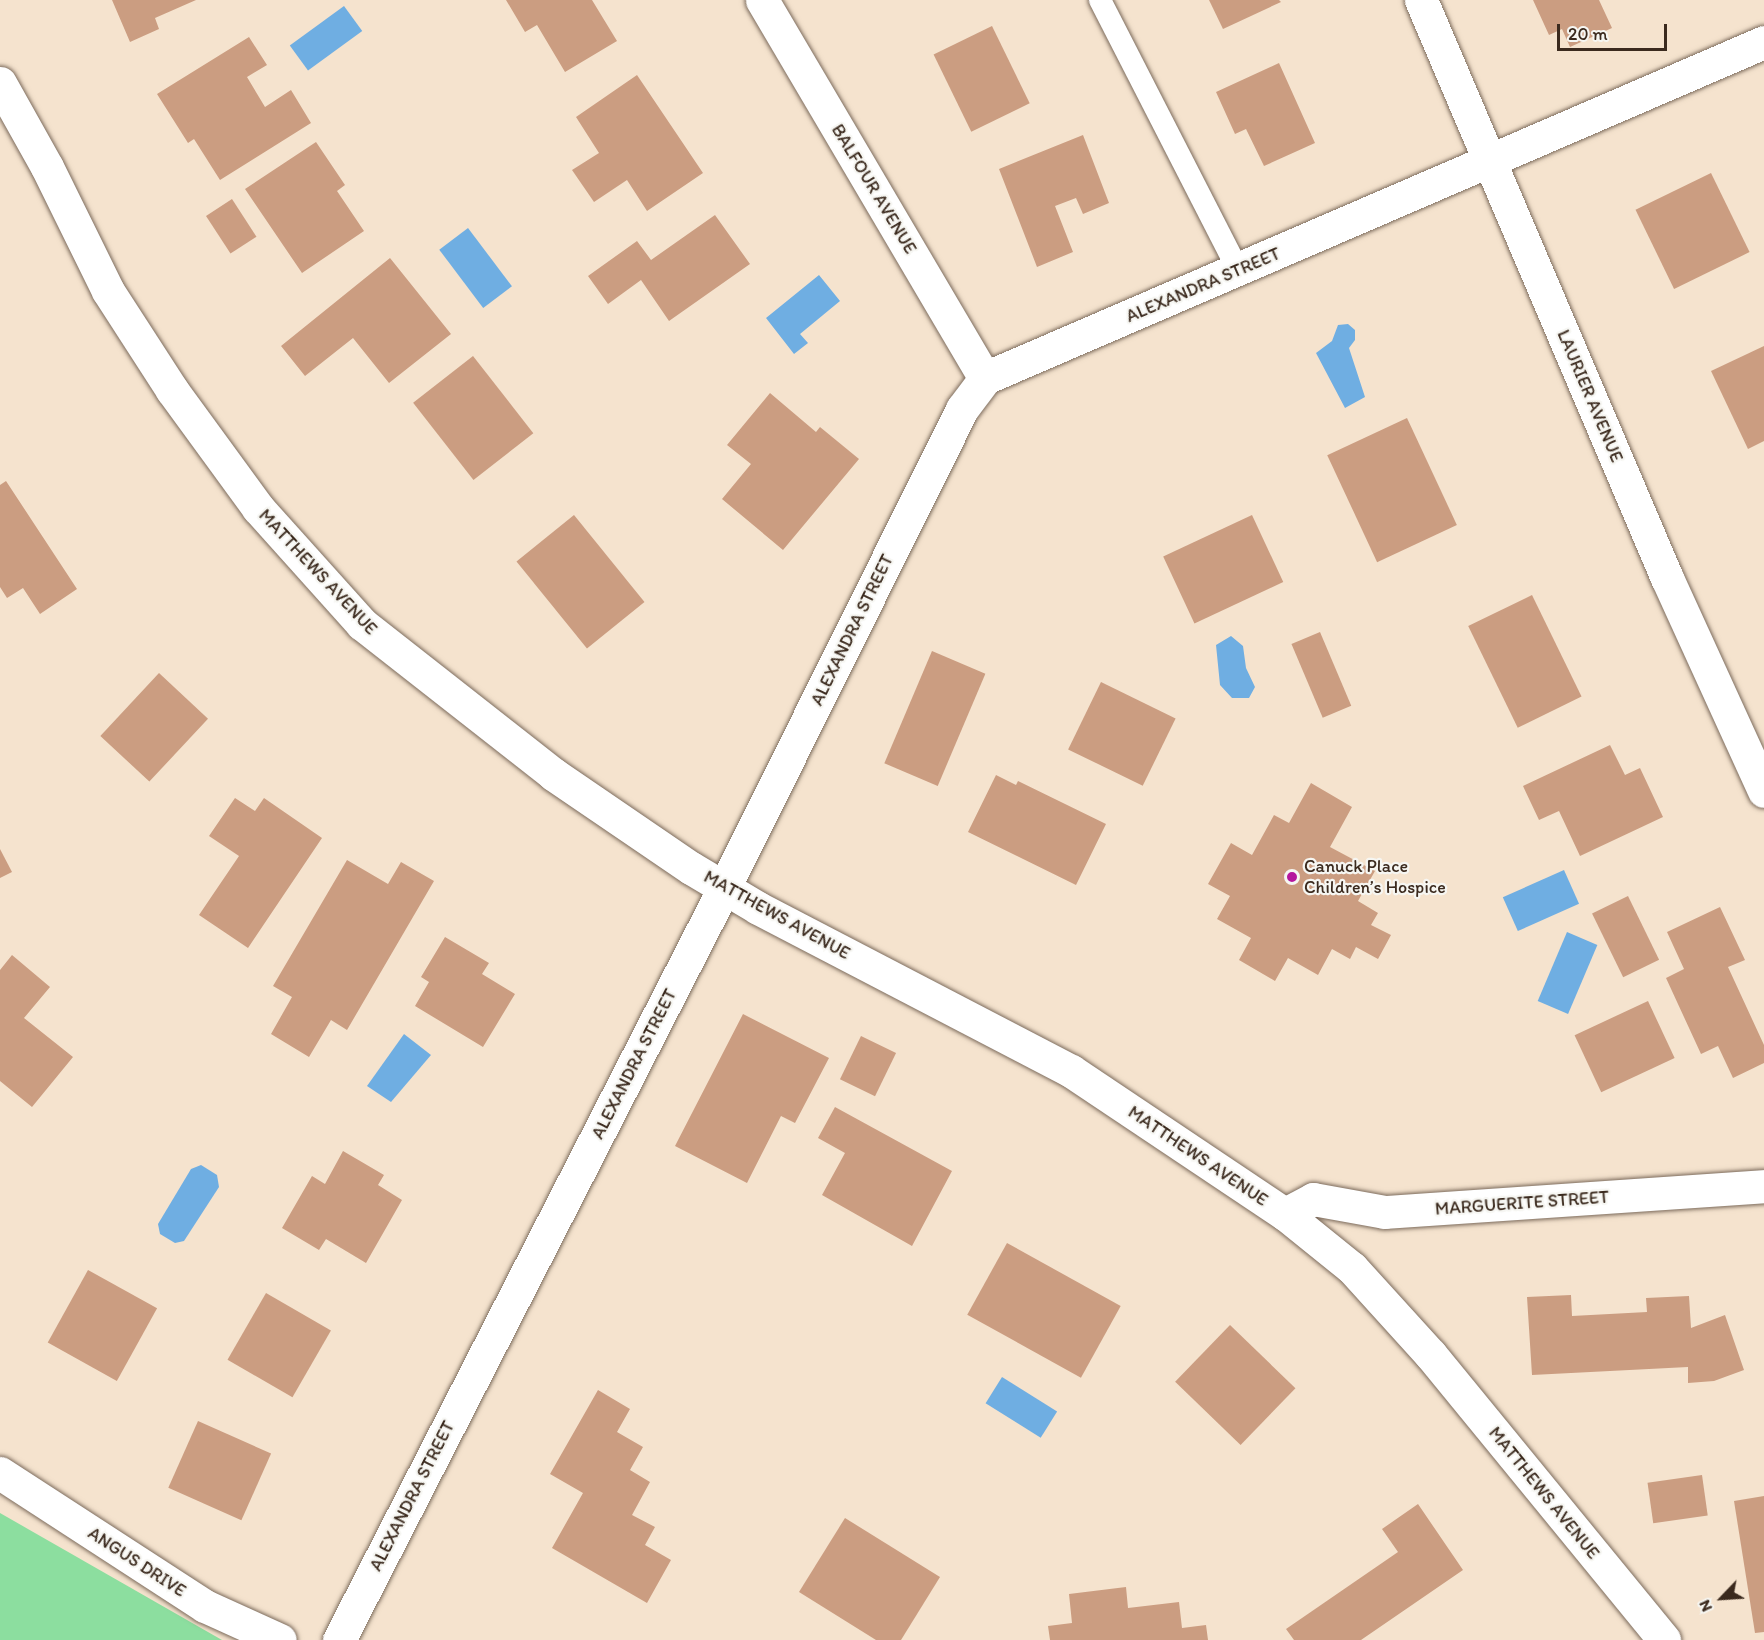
<!DOCTYPE html>
<html>
<head>
<meta charset="utf-8">
<style>
	body { margin:0 }
	#map { position:relative; width:1764px; height:1640px; overflow:hidden; background:#f5e3ce; font-family:Itim,sans-serif }
	div>[style] { position:absolute }
	[style*='--x'] { left:calc(var(--x)*1px); top:calc(var(--y)*1px); width:calc(var(--w)*1px); rotate:calc(var(--a)*1deg) }
	.green>* { inset:0; background:#8cde9f }
	.water>* { inset:0; background:#6faee2; transform-origin:0 0 }
	.building>* { inset:0; background:#cb9d81; transform-origin:0 0 }
	.roads { filter:drop-shadow(0 0 2px #7c6b5c) drop-shadow(0 0 2px #7c6b5c) }
	.service>* { height:22px; margin:-11px; padding:0 11px; transform-origin:11px; border-radius:11px; background:#fff }
	.minor>* { height:33px; margin:-16.5px; padding:0 16.5px; transform-origin:16.5px; border-radius:16.5px; background:#fff }
	.dots>* { width:16px; height:16px; translate:-50% -50%; box-sizing:border-box; border:3px solid #f6f6f2; border-radius:50% }
	span { translate:-50% -50%; white-space:nowrap; text-align:center; line-height:1.15; -webkit-text-stroke:4.5px #f6f6f2; paint-order:stroke }
	.street-label { font-size:18px; color:#3b2a1e }
	.poi-label { font-size:18px; color:#3b2a1e }
	.left { translate:0 -50%; text-align:left }
	.north { position:absolute; left:1692px; top:1568px; width:60px; height:60px; -webkit-text-stroke:4px #f6f6f2; paint-order:stroke; rotate:245deg; font-size:16px; font-weight:700; line-height:24px; text-align:center; color:#3b2a1e }
	.north::after { content:''; display:block; margin:auto; width:21px; height:27px; background:#3b2a1e; clip-path:polygon(50% 0,100% 100%,50% 72%,0 100%) }
	.scale { position:absolute; left:1557px; top:24px; width:110px; height:27px; box-sizing:border-box; border:3px solid #3b2a1e; border-top:0; padding-left:8px; font-size:18px; line-height:21px; white-space:nowrap; color:#3b2a1e; -webkit-text-stroke:4px #f6f6f2; paint-order:stroke }
</style>
</head>
<body>
<div id="map">
	<div class="green">
		<div style="clip-path:polygon(0 1513px,222px 1640px,0 1640px)"></div>
	</div>
	<div class="water">
		<div style="left:344px;top:6px;width:31px;height:67px;rotate:54deg"></div>
		<div style="left:468px;top:228px;width:73px;height:36px;rotate:53deg"></div>
		<div style="clip-path:polygon(819px 275px,840px 301px,800px 334px,808px 343px,794px 354px,766px 318px)"></div>
		<div style="clip-path:polygon(1348px 324px,1355px 330px,1355px 340px,1349px 348px,1365px 397px,1345px 408px,1316px 353px,1332px 341px,1338px 325px)"></div>
		<div style="clip-path:polygon(1231px 636px,1243px 646px,1246px 668px,1255px 687px,1249px 698px,1232px 698px,1220px 685px,1216px 645px)"></div>
		<div style="left:1564px;top:870px;width:37px;height:67px;rotate:66deg"></div>
		<div style="left:1567px;top:932px;width:33px;height:75px;rotate:23deg"></div>
		<div style="clip-path:polygon(404px 1034px,431px 1055px,391px 1102px,367px 1086px)"></div>
		<div style="clip-path:polygon(201px 1165px,217px 1175px,219px 1187px,184px 1241px,175px 1243px,160px 1234px,158px 1224px,191px 1169px)"></div>
		<div style="left:1002px;top:1377px;width:65px;height:31px;rotate:32deg"></div>
	</div>
	<div class="building">
		<div style="clip-path:polygon(112px 0,196px 0,155px 18px,159px 29px,130px 42px)"></div>
		<div style="clip-path:polygon(506px 0,592px 0,617px 41px,565px 72px,537px 25px,525px 32px)"></div>
		<div style="clip-path:polygon(1209px 0,1279px 0,1281px 2px,1223px 29px)"></div>
		<div style="clip-path:polygon(1533px 0,1599px 0,1612px 28px,1570px 47px,1562px 29px,1549px 35px)"></div>
		<div style="left:992px;top:26px;width:86px;height:65px;rotate:64deg"></div>
		<div style="clip-path:polygon(249px 37px,267px 65px,247px 77px,265px 107px,291px 90px,311px 123px,220px 180px,194px 139px,188px 143px,157px 94px)"></div>
		<div style="clip-path:polygon(1279px 63px,1315px 143px,1264px 166px,1246px 129px,1235px 134px,1216px 92px)"></div>
		<div style="clip-path:polygon(637px 75px,703px 173px,647px 211px,627px 180px,594px 202px,572px 170px,599px 153px,576px 117px)"></div>
		<div style="clip-path:polygon(1083px 135px,1109px 203px,1083px 214px,1076px 198px,1055px 206px,1073px 252px,1037px 267px,999px 169px)"></div>
		<div style="clip-path:polygon(316px 142px,345px 185px,337px 191px,364px 231px,302px 273px,245px 189px)"></div>
		<div style="left:1711px;top:173px;width:88px;height:84px;rotate:64deg"></div>
		<div style="left:232px;top:199px;width:45px;height:31px;rotate:57deg"></div>
		<div style="clip-path:polygon(715px 215px,750px 264px,669px 321px,641px 280px,608px 304px,588px 276px,637px 241px,651px 260px)"></div>
		<div style="clip-path:polygon(390px 258px,451px 334px,389px 383px,353px 338px,305px 376px,281px 346px)"></div>
		<div style="clip-path:polygon(1764px 346px,1764px 441px,1748px 449px,1711px 371px)"></div>
		<div style="left:473px;top:356px;width:98px;height:76px;rotate:52deg"></div>
		<div style="clip-path:polygon(770px 393px,816px 432px,820px 427px,859px 459px,783px 550px,722px 499px,751px 464px,727px 445px)"></div>
		<div style="left:1407px;top:418px;width:118px;height:88px;rotate:65deg"></div>
		<div style="clip-path:polygon(6px 481px,77px 589px,40px 614px,23px 588px,7px 598px,0 587px,0 485px)"></div>
		<div style="left:574px;top:515px;width:112px;height:74px;rotate:51deg"></div>
		<div style="left:1252px;top:515px;width:74px;height:98px;rotate:65deg"></div>
		<div style="left:1532px;top:595px;width:113px;height:71px;rotate:64deg"></div>
		<div style="left:1320px;top:632px;width:80px;height:31px;rotate:67deg"></div>
		<div style="left:932px;top:651px;width:58px;height:122px;rotate:23deg"></div>
		<div style="left:159px;top:673px;width:67px;height:86px;rotate:43deg"></div>
		<div style="left:1101px;top:682px;width:83px;height:75px;rotate:26deg"></div>
		<div style="clip-path:polygon(1610px 745px,1625px 775px,1640px 768px,1663px 817px,1580px 856px,1559px 811px,1539px 820px,1523px 786px)"></div>
		<div style="clip-path:polygon(996px 775px,1016px 785px,1018px 781px,1106px 824px,1076px 885px,968px 832px)"></div>
		<div style="clip-path:polygon(1311px 783px,1352px 807px,1330px 847px,1375px 871px,1358px 901px,1378px 913px,1371px 925px,1391px 935px,1378px 959px,1356px 947px,1350px 959px,1332px 949px,1318px 975px,1288px 958px,1275px 981px,1239px 960px,1251px 938px,1217px 919px,1230px 896px,1208px 884px,1231px 843px,1252px 855px,1274px 815px,1289px 823px)"></div>
		<div style="clip-path:polygon(235px 798px,255px 811px,264px 798px,322px 838px,248px 948px,199px 915px,239px 856px,209px 836px)"></div>
		<div style="clip-path:polygon(0 849px,12px 872px,0 878px)"></div>
		<div style="clip-path:polygon(347px 860px,388px 884px,401px 862px,434px 881px,347px 1030px,331px 1020px,309px 1057px,271px 1034px,292px 997px,273px 986px)"></div>
		<div style="left:1628px;top:896px;width:71px;height:40px;rotate:64deg"></div>
		<div style="clip-path:polygon(1720px 907px,1745px 960px,1728px 967px,1764px 1045px,1764px 1063px,1733px 1078px,1718px 1046px,1701px 1054px,1666px 978px,1684px 969px,1667px 932px)"></div>
		<div style="clip-path:polygon(445px 937px,489px 963px,482px 974px,515px 994px,483px 1047px,415px 1006px,429px 982px,421px 977px)"></div>
		<div style="clip-path:polygon(12px 955px,50px 987px,24px 1018px,73px 1057px,32px 1107px,0 1081px,0 970px)"></div>
		<div style="left:1648px;top:1001px;width:63px;height:81px;rotate:65deg"></div>
		<div style="clip-path:polygon(743px 1014px,829px 1058px,795px 1123px,781px 1116px,747px 1183px,675px 1146px)"></div>
		<div style="left:861px;top:1036px;width:39px;height:48px;rotate:26deg"></div>
		<div style="clip-path:polygon(835px 1107px,952px 1171px,912px 1246px,822px 1195px,845px 1153px,818px 1138px)"></div>
		<div style="clip-path:polygon(343px 1151px,384px 1175px,378px 1185px,402px 1200px,366px 1263px,326px 1239px,319px 1250px,282px 1228px,312px 1176px,325px 1184px)"></div>
		<div style="left:1007px;top:1243px;width:130px;height:82px;rotate:29deg"></div>
		<div style="left:88px;top:1270px;width:79px;height:83px;rotate:29deg"></div>
		<div style="left:266px;top:1293px;width:75px;height:77px;rotate:30deg"></div>
		<div style="clip-path:polygon(1571px 1295px,1572px 1316px,1647px 1312px,1646px 1298px,1689px 1296px,1691px 1328px,1725px 1315px,1744px 1370px,1714px 1381px,1688px 1383px,1688px 1367px,1532px 1375px,1527px 1297px)"></div>
		<div style="left:1230px;top:1325px;width:91px;height:79px;rotate:44deg"></div>
		<div style="clip-path:polygon(598px 1390px,630px 1409px,617px 1432px,643px 1447px,630px 1470px,650px 1482px,632px 1515px,655px 1527px,645px 1545px,671px 1560px,647px 1603px,552px 1548px,583px 1493px,550px 1474px)"></div>
		<div style="left:198px;top:1421px;width:80px;height:73px;rotate:24deg"></div>
		<div style="left:1702px;top:1475px;width:41px;height:55px;rotate:82deg"></div>
		<div style="clip-path:polygon(1764px 1496px,1764px 1632px,1755px 1633px,1734px 1501px)"></div>
		<div style="clip-path:polygon(1418px 1504px,1463px 1570px,1361px 1640px,1294px 1640px,1286px 1629px,1398px 1552px,1382px 1529px)"></div>
		<div style="clip-path:polygon(845px 1518px,940px 1577px,901px 1640px,876px 1640px,799px 1592px)"></div>
		<div style="clip-path:polygon(1126px 1587px,1128px 1608px,1179px 1602px,1182px 1628px,1206px 1625px,1208px 1640px,1050px 1640px,1048px 1626px,1072px 1623px,1069px 1594px)"></div>
	</div>
	<div class="roads">
		<div class="service">
			<div style="--x:1100;--y:0;--w:303;--a:62.9"></div>
		</div>
		<div class="minor">
			<div style="--x:762;--y:0;--w:439;--a:59.5"></div>
			<div style="--x:1421;--y:0;--w:628;--a:66.95"></div>
			<div style="--x:1667;--y:578;--w:234;--a:65.5"></div>
			<div style="--x:0;--y:83;--w:96;--a:60.8"></div>
			<div style="--x:47;--y:167;--w:138;--a:63.8"></div>
			<div style="--x:108;--y:291;--w:118;--a:57.1"></div>
			<div style="--x:172;--y:390;--w:146;--a:53.9"></div>
			<div style="--x:258;--y:508;--w:156;--a:48.1"></div>
			<div style="--x:362;--y:624;--w:243;--a:38.1"></div>
			<div style="--x:553;--y:774;--w:167;--a:34.3"></div>
			<div style="--x:691;--y:868;--w:78;--a:30.8"></div>
			<div style="--x:758;--y:908;--w:353;--a:27.5"></div>
			<div style="--x:1071;--y:1071;--w:257;--a:33.8"></div>
			<div style="--x:1285;--y:1214;--w:86;--a:38.9"></div>
			<div style="--x:1352;--y:1268;--w:118;--a:47.8"></div>
			<div style="--x:1431;--y:1355;--w:368;--a:50.7"></div>
			<div style="--x:1285;--y:1214;--w:32;--a:-28"></div>
			<div style="--x:1313;--y:1199;--w:73;--a:10.2"></div>
			<div style="--x:1385;--y:1212;--w:380;--a:-3.9"></div>
			<div style="--x:0;--y:1473;--w:244;--a:33"></div>
			<div style="--x:205;--y:1606;--w:82;--a:24.4"></div>
			<div style="--x:339;--y:1640;--w:845;--a:-62.89"></div>
			<div style="--x:724;--y:888;--w:535;--a:-63.58"></div>
			<div style="--x:962;--y:409;--w:39;--a:-53"></div>
			<div style="--x:985;--y:378;--w:848;--a:-23.33"></div>
		</div>
	</div>
	<div class="dots">
		<div style="left:1292px;top:877px;background:#b5179e"></div>
	</div>
	<div class="street-label">
		<span style="left:874px;top:189px;rotate:59deg">BALFOUR AVENUE</span>
		<span style="left:1203px;top:285px;rotate:-23deg">ALEXANDRA STREET</span>
		<span style="left:1590px;top:396px;rotate:67deg">LAURIER AVENUE</span>
		<span style="left:318px;top:572px;rotate:47deg">MATTHEWS AVENUE</span>
		<span style="left:852px;top:630px;rotate:-64deg">ALEXANDRA STREET</span>
		<span style="left:777px;top:915px;rotate:29deg">MATTHEWS AVENUE</span>
		<span style="left:634px;top:1064px;rotate:-63deg">ALEXANDRA STREET</span>
		<span style="left:1198px;top:1156px;rotate:34deg">MATTHEWS AVENUE</span>
		<span style="left:1522px;top:1203px;rotate:-4deg">MARGUERITE STREET</span>
		<span style="left:1544px;top:1493px;rotate:51deg">MATTHEWS AVENUE</span>
		<span style="left:412px;top:1496px;rotate:-63deg">ALEXANDRA STREET</span>
		<span style="left:137px;top:1562px;rotate:33deg">ANGUS DRIVE</span>
	</div>
	<div class="poi-label">
		<span class="left" style="left:1304px;top:877px">Canuck Place<br>Children’s Hospice</span>
	</div>
	<div class="north">N</div>
	<div class="scale">20 m</div>
</div>
</body>
</html>
